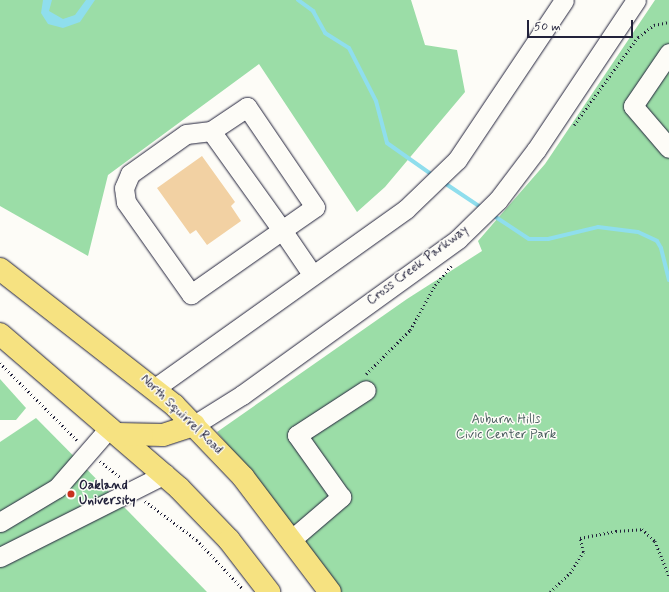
<!DOCTYPE html>
<html>
<head>
<meta charset="utf-8">
<style>
	body { margin:0 }
	#map { position:relative; width:669px; height:592px; overflow:hidden; background:#fdfcf7; font-family:Mynerve,sans-serif }
	div>[style] { position:absolute }
	[style*='--x'] { left:calc(var(--x)*1px); top:calc(var(--y)*1px); width:calc(var(--w)*1px); rotate:calc(var(--a)*1deg) }
	.green>* { inset:0; background:#9bdda7 }
	.water>* { inset:0; background:#8fdeed }
	.stream>* { height:4px; margin:-2px; padding:0 2px; transform-origin:2px; border-radius:2px; background:#8fdeed }
	.building>* { inset:0; background:#f2d1a3 }
	.path>* { height:2.5px; margin-top:-1.25px; transform-origin:0; background:repeating-linear-gradient(90deg,#22223b 0 1px,transparent 0 4px) }
	.roads { filter:drop-shadow(0 0 1px #22223b) drop-shadow(0 0 1px #22223b) }
	.minor>* { height:19px; margin:-9.5px; padding:0 9.5px; transform-origin:9.5px; border-radius:9.5px; background:#fdfcf7 }
	.major>* { height:22px; margin:-11px; padding:0 11px; transform-origin:11px; border-radius:11px; background:#f6e281 }
	.dots>* { width:11px; height:11px; translate:-50% -50%; box-sizing:border-box; border:2px solid #fdfcf7; border-radius:50% }
	span { translate:-50% -50%; white-space:nowrap; text-align:center; line-height:1.15; -webkit-text-stroke:3px #fdfcf7; paint-order:stroke }
	.street-label { font-size:13px; color:#22223b }
	.park-label { font-size:13px; color:#465a5b }
	.poi-label { font-size:13px; color:#22223b; font-weight:700 }
	.left { translate:0 -50%; text-align:left }
	.scale { position:absolute; left:527px; top:20px; width:106px; height:18px; box-sizing:border-box; border:2px solid #22223b; border-top:0; padding-left:5px; font-size:12px; line-height:14px; white-space:nowrap; color:#22223b; -webkit-text-stroke:3px #fdfcf7; paint-order:stroke }
</style>
</head>
<body>
<div id="map">
	<div class="green">
		<div style="clip-path:polygon(0 0,411px 0,425px 45px,457px 50px,465px 92px,385px 187px,357px 212px,259px 64px,108px 175px,88px 256px,0 206px)"></div>
		<div style="clip-path:polygon(655px 0,669px 0,669px 592px,338px 592px,259px 483px,217px 432px,407px 299px,482px 251px,478px 241px,545px 164px)"></div>
		<div style="clip-path:polygon(0 379px,26px 408px,16px 420px,0 420px)"></div>
		<div style="clip-path:polygon(36px 418px,128px 511px,207px 592px,0 592px,0 442px)"></div>
	</div>
	<div class="water">
		<div style="clip-path:polygon(43px 0,52px 0,49px 11px,63px 19px,75px 15px,86px 0,95px 0,80px 22px,63px 28px,48px 24px,41px 13px)"></div>
	</div>
	<div class="stream">
		<div style="--x:298;--y:0;--w:19;--a:36"></div>
		<div style="--x:313;--y:11;--w:25;--a:61"></div>
		<div style="--x:325;--y:33;--w:28;--a:32"></div>
		<div style="--x:349;--y:48;--w:59;--a:63"></div>
		<div style="--x:376;--y:101;--w:43;--a:75.3"></div>
		<div style="--x:387;--y:143;--w:57;--a:35.1"></div>
		<div style="--x:443;--y:182;--w:47;--a:33.7"></div>
		<div style="--x:491;--y:214;--w:45;--a:33.3"></div>
		<div style="--x:529;--y:239;--w:19;--a:0"></div>
		<div style="--x:548;--y:239;--w:51;--a:-13.5"></div>
		<div style="--x:598;--y:227;--w:40;--a:7.1"></div>
		<div style="--x:638;--y:232;--w:21;--a:25"></div>
		<div style="--x:657;--y:241;--w:8;--a:60"></div>
		<div style="--x:661;--y:248;--w:33;--a:76"></div>
	</div>
	<div class="building">
		<div style="clip-path:polygon(202px 156px,235px 202px,231px 206px,241px 221px,207px 245px,196px 230px,190px 234px,157px 188px)"></div>
	</div>
	<div class="path">
		<div style="--x:574;--y:125;--w:109;--a:-54"></div>
		<div style="--x:638;--y:37;--w:20;--a:-37"></div>
		<div style="--x:654;--y:25;--w:15;--a:-11"></div>
		<div style="--x:0;--y:363;--w:109;--a:45"></div>
		<div style="--x:366;--y:374;--w:62;--a:-45"></div>
		<div style="--x:410;--y:330;--w:51;--a:-60.9"></div>
		<div style="--x:435;--y:285;--w:25;--a:-50"></div>
		<div style="--x:100;--y:461;--w:27;--a:39"></div>
		<div style="--x:145;--y:501;--w:65;--a:36.9"></div>
		<div style="--x:197;--y:540;--w:66;--a:46.8"></div>
		<div style="--x:550;--y:592;--w:28;--a:-44"></div>
		<div style="--x:570;--y:573;--w:25;--a:-58"></div>
		<div style="--x:583;--y:552;--w:14;--a:-102"></div>
		<div style="--x:580;--y:538;--w:37;--a:-11"></div>
		<div style="--x:616;--y:531;--w:26;--a:-4"></div>
		<div style="--x:642;--y:529;--w:18;--a:43"></div>
		<div style="--x:655;--y:541;--w:38;--a:68"></div>
	</div>
	<div class="roads">
		<div class="minor">
			<div style="--x:669;--y:53;--w:64;--a:124.2"></div>
			<div style="--x:633;--y:106;--w:55;--a:49.4"></div>
			<div style="--x:211;--y:131;--w:122;--a:54.4"></div>
			<div style="--x:282;--y:230;--w:40;--a:-34.9"></div>
			<div style="--x:315;--y:207;--w:121;--a:-124.2"></div>
			<div style="--x:247;--y:107;--w:43;--a:146.3"></div>
			<div style="--x:211;--y:131;--w:25;--a:173"></div>
			<div style="--x:186;--y:134;--w:69;--a:144.5"></div>
			<div style="--x:130;--y:174;--w:15;--a:113"></div>
			<div style="--x:124;--y:188;--w:14;--a:82"></div>
			<div style="--x:126;--y:202;--w:113;--a:54.8"></div>
			<div style="--x:191;--y:294;--w:111;--a:-35.1"></div>
			<div style="--x:282;--y:230;--w:53;--a:55.7"></div>
			<div style="--x:155;--y:388;--w:308;--a:-35.5"></div>
			<div style="--x:406;--y:209;--w:71;--a:-43.9"></div>
			<div style="--x:457;--y:160;--w:192;--a:-56.2"></div>
			<div style="--x:194;--y:425;--w:57;--a:-32"></div>
			<div style="--x:242;--y:395;--w:266;--a:-35.8"></div>
			<div style="--x:458;--y:239;--w:56;--a:-44.3"></div>
			<div style="--x:498;--y:200;--w:63;--a:-52.8"></div>
			<div style="--x:536;--y:150;--w:180;--a:-56.3"></div>
			<div style="--x:0;--y:522;--w:66;--a:-30.8"></div>
			<div style="--x:57;--y:488;--w:81;--a:-49"></div>
			<div style="--x:292;--y:539;--w:65;--a:-40.6"></div>
			<div style="--x:341;--y:497;--w:76;--a:-125.4"></div>
			<div style="--x:297;--y:435;--w:82;--a:-33.1"></div>
			<div style="--x:0;--y:557;--w:185;--a:-26.7"></div>
		</div>
		<div class="major">
			<div style="--x:0;--y:269;--w:221;--a:38"></div>
			<div style="--x:174;--y:405;--w:100;--a:46.2"></div>
			<div style="--x:243;--y:477;--w:144;--a:52.9"></div>
			<div style="--x:0;--y:334;--w:236;--a:40.7"></div>
			<div style="--x:179;--y:488;--w:72;--a:46.1"></div>
			<div style="--x:229;--y:540;--w:66;--a:52.4"></div>
			<div style="--x:118;--y:434;--w:45;--a:1.3"></div>
			<div style="--x:163;--y:435;--w:33;--a:-18"></div>
		</div>
	</div>
	<div class="dots">
		<div style="left:71px;top:494px;background:#c8321e"></div>
	</div>
	<div class="street-label">
		<span style="left:418px;top:266px;rotate:-37deg">Cross Creek Parkway</span>
		<span style="left:181px;top:415px;rotate:44deg">North Squirrel Road</span>
	</div>
	<div class="park-label">
		<span style="left:506px;top:428px">Auburn Hills<br>Civic Center Park</span>
	</div>
	<div class="poi-label">
		<span class="left" style="left:79px;top:494px">Oakland<br>University</span>
	</div>
	<div class="scale">50 m</div>
</div>
</body>
</html>
